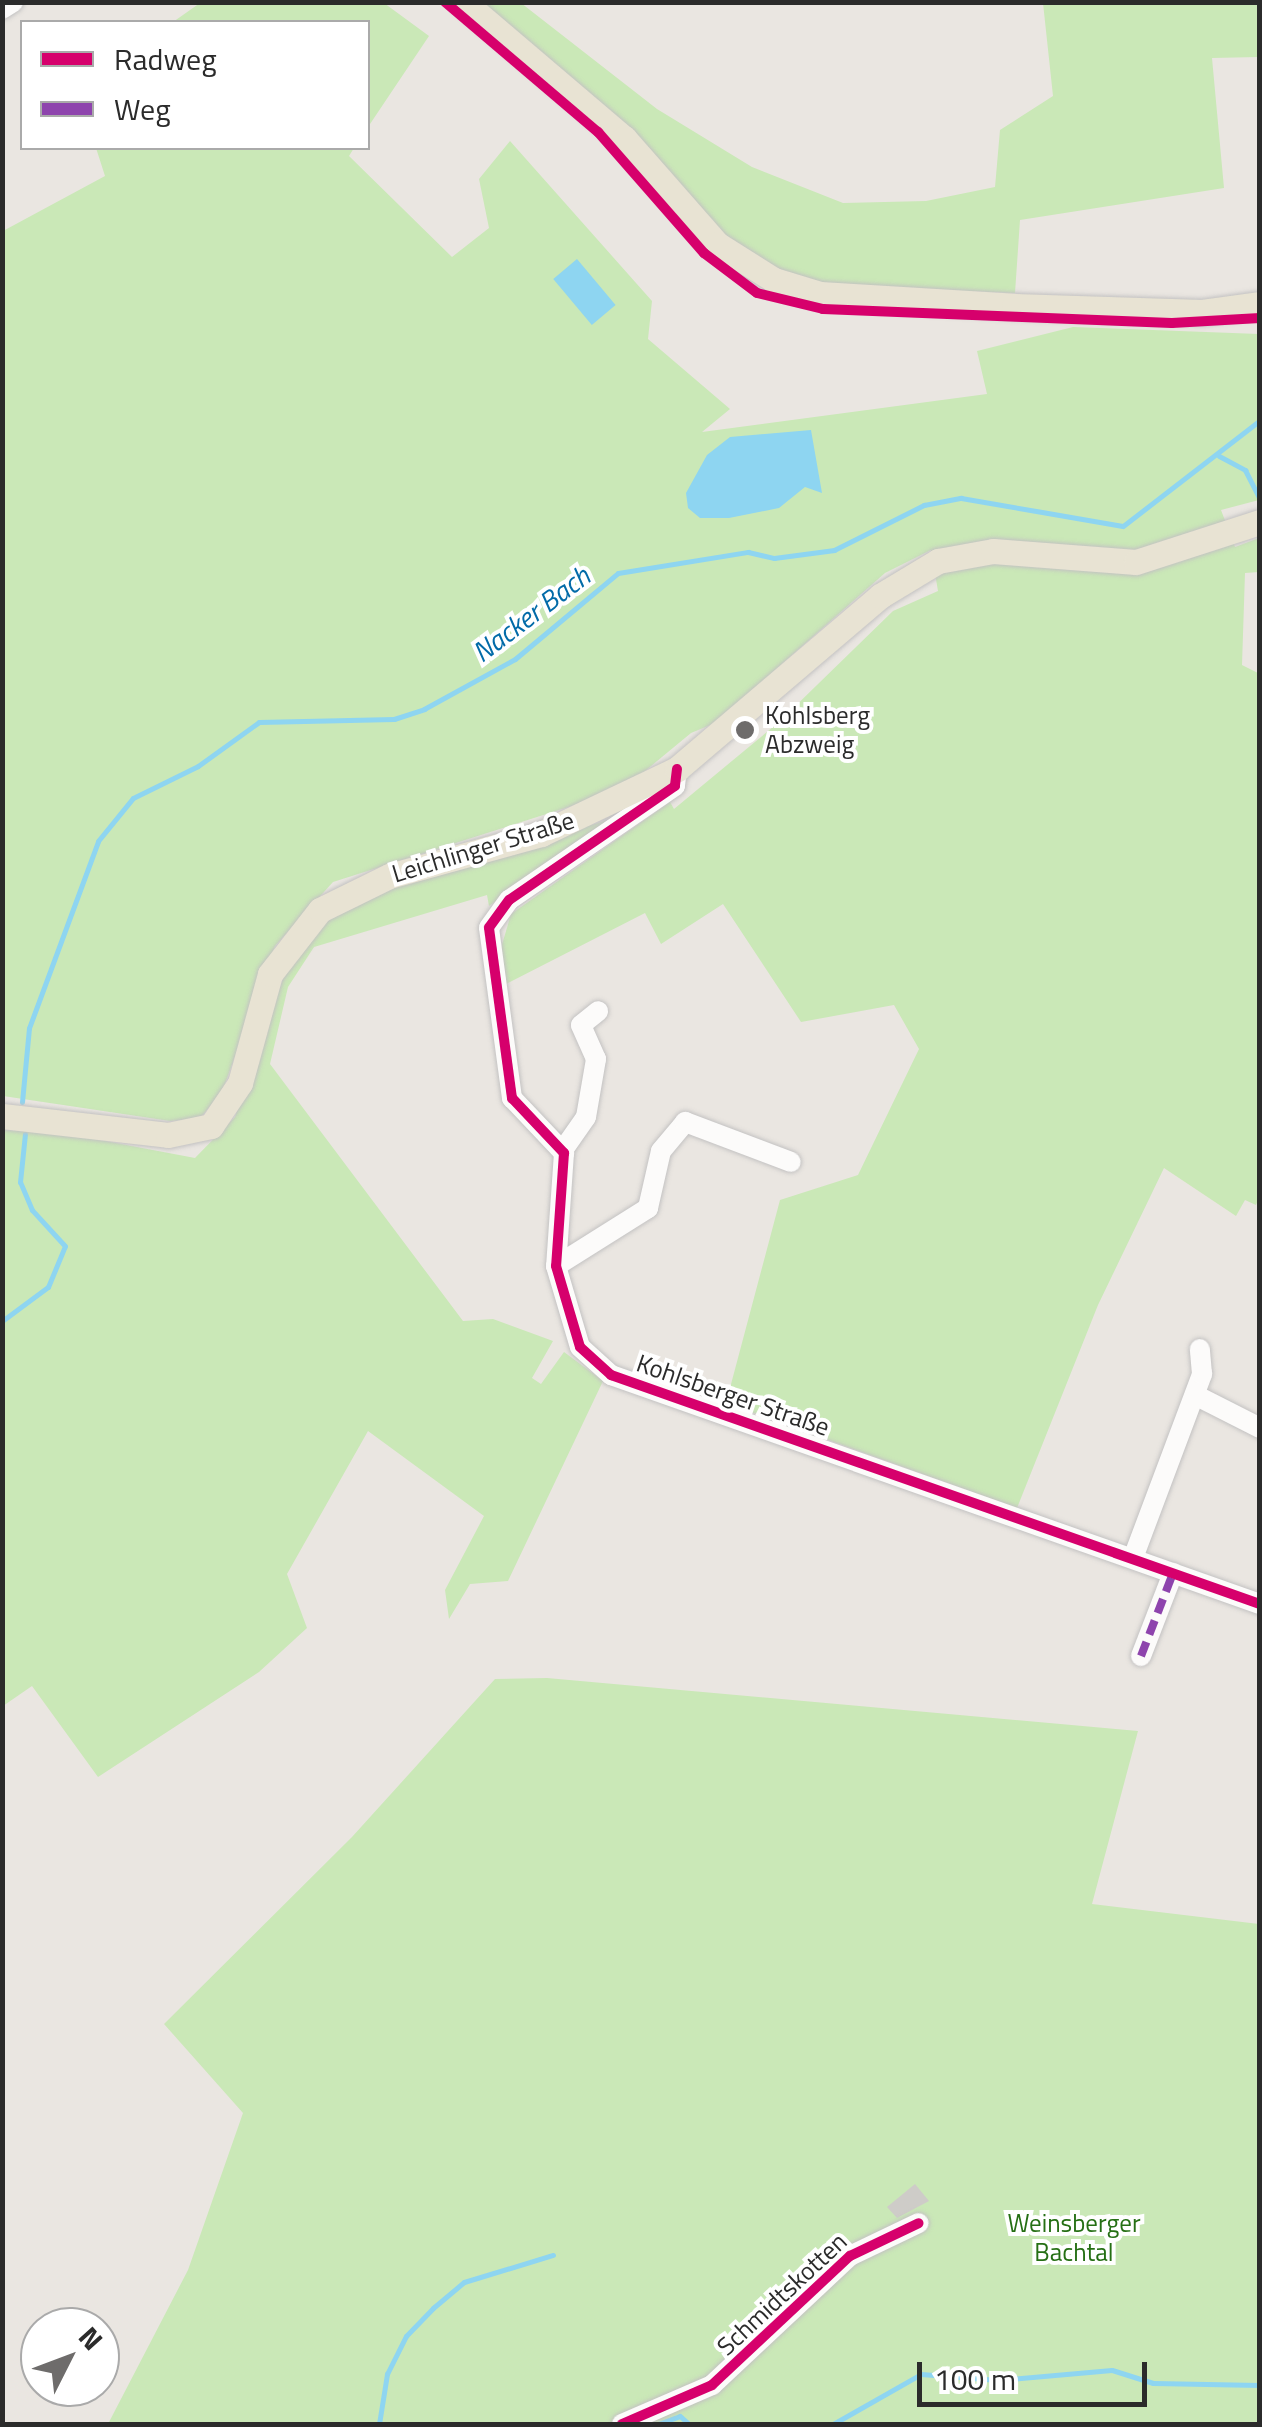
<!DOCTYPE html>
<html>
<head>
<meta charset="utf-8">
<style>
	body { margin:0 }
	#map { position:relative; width:1262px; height:2427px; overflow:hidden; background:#eae6e1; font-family:"Titillium Web",sans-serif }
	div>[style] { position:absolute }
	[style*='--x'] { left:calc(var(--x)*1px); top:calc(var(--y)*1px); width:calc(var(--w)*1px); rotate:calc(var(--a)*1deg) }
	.green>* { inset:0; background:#cae8b7 }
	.water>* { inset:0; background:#8ed5f1; transform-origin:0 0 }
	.stream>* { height:5px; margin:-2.5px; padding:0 2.5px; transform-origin:2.5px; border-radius:2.5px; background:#8ed5f1 }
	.building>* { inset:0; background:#ceccc8 }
	.roads { filter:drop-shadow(0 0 2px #c3c2c2) drop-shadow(0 0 2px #c3c2c2) }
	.minor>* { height:20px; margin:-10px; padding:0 10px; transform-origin:10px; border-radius:10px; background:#fcfbfa }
	.major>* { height:25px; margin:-12.5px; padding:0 12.5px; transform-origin:12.5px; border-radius:12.5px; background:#e8e3d3 }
	.quiet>* { height:8px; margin-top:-4px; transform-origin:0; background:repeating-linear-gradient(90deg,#8e44ad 0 15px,transparent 0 23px) }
	.cycleway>* { height:10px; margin:-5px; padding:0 5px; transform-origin:5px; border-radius:5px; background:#d6006c }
	.dots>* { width:28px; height:28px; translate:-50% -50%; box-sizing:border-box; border:5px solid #fff; border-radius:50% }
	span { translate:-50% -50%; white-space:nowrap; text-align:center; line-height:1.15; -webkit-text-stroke:8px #fff; paint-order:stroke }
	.poi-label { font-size:25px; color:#2b2b2b }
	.left { translate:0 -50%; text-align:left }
	.street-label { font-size:25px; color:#2b2b2b }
	.park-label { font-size:25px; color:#256f14 }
	.water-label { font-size:28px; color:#026ba8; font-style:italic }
	.frame { position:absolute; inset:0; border:5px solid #2b2b2b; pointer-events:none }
	.legend { position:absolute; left:20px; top:20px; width:350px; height:130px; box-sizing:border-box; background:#fff; border:2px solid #aaa; margin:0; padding:12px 18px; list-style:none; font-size:30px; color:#2b2b2b }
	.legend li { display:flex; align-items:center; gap:20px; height:50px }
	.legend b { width:50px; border:2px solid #aaa }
	.north { position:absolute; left:20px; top:2307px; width:100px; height:100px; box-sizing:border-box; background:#fff; border:2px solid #aaa; border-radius:50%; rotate:48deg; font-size:28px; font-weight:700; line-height:40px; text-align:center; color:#2b2b2b }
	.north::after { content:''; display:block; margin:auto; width:35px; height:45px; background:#6e6c6b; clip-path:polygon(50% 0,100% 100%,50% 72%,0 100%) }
	.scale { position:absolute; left:917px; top:2362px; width:230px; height:45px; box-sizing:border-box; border:5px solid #2b2b2b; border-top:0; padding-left:12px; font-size:30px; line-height:35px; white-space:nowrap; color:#2b2b2b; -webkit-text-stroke:8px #fff; paint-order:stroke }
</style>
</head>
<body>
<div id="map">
	<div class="green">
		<div style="clip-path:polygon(200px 3px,384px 3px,429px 36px,368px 127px,368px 22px,173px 22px)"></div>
		<div style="clip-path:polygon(478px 3px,521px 3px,657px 109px,752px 167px,843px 203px,926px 201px,995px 187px,1000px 130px,1053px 96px,1043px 3px,1259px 3px,1259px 57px,1212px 58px,1224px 188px,1020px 220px,1015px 293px,831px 286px,783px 275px,740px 253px)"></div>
		<div style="clip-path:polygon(510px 141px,652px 301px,648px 339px,730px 409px,702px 432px,987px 394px,977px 351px,1073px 327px,1259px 334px,1259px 500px,1221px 510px,1235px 547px,1259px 538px,1259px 572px,1245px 573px,1242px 665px,1260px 674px,1259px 1198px,1256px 1205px,1245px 1200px,1236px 1216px,1164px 1168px,1098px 1305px,1017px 1508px,726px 1403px,780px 1200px,858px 1175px,919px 1049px,894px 1005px,801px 1022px,723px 904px,661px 944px,645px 913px,506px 984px,501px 948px,511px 914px,670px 802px,674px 809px,779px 722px,893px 611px,938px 591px,931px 550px,885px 573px,715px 723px,691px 733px,622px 790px,333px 882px,275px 946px,222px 1092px,200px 1118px,170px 1121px,3px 1096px,3px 231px,105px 176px,96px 148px,354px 148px,349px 156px,452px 257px,489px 228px,479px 179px)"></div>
		<div style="clip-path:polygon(608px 820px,489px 906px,487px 895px,314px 947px,288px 987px,270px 1064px,463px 1321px,493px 1319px,553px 1341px,532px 1378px,541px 1384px,564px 1352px,603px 1381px,508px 1581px,470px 1584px,449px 1619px,445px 1590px,484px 1516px,368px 1431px,287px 1574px,307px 1628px,259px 1672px,98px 1777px,32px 1686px,3px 1706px,3px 1130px,58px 1132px,195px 1158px,235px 1117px,291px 956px,324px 920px,361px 895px)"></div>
		<div style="clip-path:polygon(547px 1678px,1138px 1731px,1092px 1904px,1259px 1924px,1259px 2424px,108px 2424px,188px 2270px,243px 2113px,164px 2024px,352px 1837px,495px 1679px)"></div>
	</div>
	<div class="water">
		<div style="left:577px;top:259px;width:60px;height:31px;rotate:50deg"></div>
		<div style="clip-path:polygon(811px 430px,822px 493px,805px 487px,779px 508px,729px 518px,700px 518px,688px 508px,686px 493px,707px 455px,730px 437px)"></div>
	</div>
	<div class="stream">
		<div style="--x:1219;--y:456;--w:30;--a:28"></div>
		<div style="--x:1245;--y:470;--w:33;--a:63"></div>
		<div style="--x:22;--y:1102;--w:74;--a:-84.6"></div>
		<div style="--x:29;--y:1028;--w:199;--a:-69.7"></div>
		<div style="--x:98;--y:841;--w:55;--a:-50.9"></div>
		<div style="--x:133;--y:798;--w:72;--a:-26.2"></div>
		<div style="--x:198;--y:766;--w:75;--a:-35.8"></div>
		<div style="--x:259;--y:722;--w:135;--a:-1.3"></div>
		<div style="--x:394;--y:719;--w:32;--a:-18"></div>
		<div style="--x:424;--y:709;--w:104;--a:-28.8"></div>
		<div style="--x:515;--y:659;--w:134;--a:-39.9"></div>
		<div style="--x:618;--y:573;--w:132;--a:-9.2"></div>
		<div style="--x:748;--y:552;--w:27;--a:13"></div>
		<div style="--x:774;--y:558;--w:61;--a:-7.6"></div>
		<div style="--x:834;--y:550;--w:101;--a:-26.6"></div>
		<div style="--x:924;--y:505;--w:38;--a:-11"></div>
		<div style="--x:961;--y:498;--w:164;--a:9.8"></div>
		<div style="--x:1123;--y:526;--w:173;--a:-37.7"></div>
		<div style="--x:2;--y:1321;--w:57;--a:-36.5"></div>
		<div style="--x:48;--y:1287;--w:44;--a:-67.5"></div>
		<div style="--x:65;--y:1246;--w:49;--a:-132.5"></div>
		<div style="--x:32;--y:1210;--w:30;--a:-113"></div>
		<div style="--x:20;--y:1182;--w:48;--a:-84.1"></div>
		<div style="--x:379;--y:2424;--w:51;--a:-80.9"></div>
		<div style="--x:387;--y:2374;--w:42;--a:-63.4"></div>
		<div style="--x:406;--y:2336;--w:39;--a:-46"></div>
		<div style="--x:433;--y:2308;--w:40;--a:-40"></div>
		<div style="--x:464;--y:2282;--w:93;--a:-16.9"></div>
		<div style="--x:658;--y:2424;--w:23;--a:-20"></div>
		<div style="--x:680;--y:2416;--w:12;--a:42"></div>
		<div style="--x:833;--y:2424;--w:101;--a:-29.6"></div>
		<div style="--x:921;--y:2374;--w:77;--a:4.5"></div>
		<div style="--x:998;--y:2380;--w:114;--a:-5"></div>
		<div style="--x:1112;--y:2370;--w:43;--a:17.6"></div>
		<div style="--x:1153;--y:2383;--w:107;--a:1.1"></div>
	</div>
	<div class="building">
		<div style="clip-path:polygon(915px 2184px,929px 2201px,897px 2218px,887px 2207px)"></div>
	</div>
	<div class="roads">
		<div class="minor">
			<div style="--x:2;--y:9;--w:13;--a:-32"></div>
			<div style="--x:677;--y:769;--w:17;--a:97"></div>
			<div style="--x:675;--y:786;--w:201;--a:145.5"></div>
			<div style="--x:509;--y:900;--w:34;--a:126"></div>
			<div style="--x:489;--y:928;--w:172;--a:82.3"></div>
			<div style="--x:512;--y:1098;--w:76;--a:46.6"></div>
			<div style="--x:564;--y:1153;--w:113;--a:94"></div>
			<div style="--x:556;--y:1266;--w:84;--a:73.5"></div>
			<div style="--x:580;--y:1347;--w:42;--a:42.1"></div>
			<div style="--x:611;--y:1375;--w:688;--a:19.44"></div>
			<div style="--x:563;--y:1150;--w:40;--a:-55.1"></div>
			<div style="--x:586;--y:1117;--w:59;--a:-80.2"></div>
			<div style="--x:596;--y:1059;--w:37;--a:-114"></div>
			<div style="--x:581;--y:1025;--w:22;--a:-39"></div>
			<div style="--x:556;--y:1266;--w:109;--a:-32.2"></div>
			<div style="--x:648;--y:1208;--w:58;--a:-77.2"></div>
			<div style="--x:661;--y:1151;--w:38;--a:-50"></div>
			<div style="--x:685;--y:1122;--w:113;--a:20.7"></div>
			<div style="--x:1195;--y:1395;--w:73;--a:26.9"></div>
			<div style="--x:1133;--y:1558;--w:197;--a:-69.4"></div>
			<div style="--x:1202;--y:1374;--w:25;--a:-95"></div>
			<div style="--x:1141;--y:1656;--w:89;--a:-68.9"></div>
			<div style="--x:622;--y:2424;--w:98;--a:-23.4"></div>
			<div style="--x:712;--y:2385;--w:189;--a:-43.1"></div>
			<div style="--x:850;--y:2256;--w:76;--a:-25.6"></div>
		</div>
		<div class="major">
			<div style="--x:464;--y:2;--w:210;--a:40.4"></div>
			<div style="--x:624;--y:138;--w:141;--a:48.7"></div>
			<div style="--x:717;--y:244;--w:67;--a:32.3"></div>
			<div style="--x:774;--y:280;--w:48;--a:16.9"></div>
			<div style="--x:820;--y:294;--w:194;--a:3.5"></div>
			<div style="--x:1014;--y:306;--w:188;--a:1.8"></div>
			<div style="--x:1202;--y:312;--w:59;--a:-7.9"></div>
			<div style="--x:2;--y:1116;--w:167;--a:6.5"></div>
			<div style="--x:168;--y:1135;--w:44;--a:-11.8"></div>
			<div style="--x:211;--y:1126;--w:52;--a:-56"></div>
			<div style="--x:240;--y:1083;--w:113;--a:-74.6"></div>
			<div style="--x:270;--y:974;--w:81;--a:-52"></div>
			<div style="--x:320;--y:910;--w:77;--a:-26.2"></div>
			<div style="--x:389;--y:876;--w:158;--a:-15.4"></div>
			<div style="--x:541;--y:834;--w:151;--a:-25.5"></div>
			<div style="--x:677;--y:769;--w:267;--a:-40.4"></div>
			<div style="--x:880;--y:596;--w:68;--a:-31.1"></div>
			<div style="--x:938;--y:561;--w:56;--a:-10.3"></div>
			<div style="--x:993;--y:551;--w:143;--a:4.4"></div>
			<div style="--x:1136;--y:562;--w:130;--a:-17.9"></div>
		</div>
	</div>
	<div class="quiet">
		<div style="--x:1141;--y:1656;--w:89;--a:-68.9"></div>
	</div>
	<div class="cycleway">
		<div style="--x:445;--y:2;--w:201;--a:40.4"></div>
		<div style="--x:598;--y:132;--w:161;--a:48.8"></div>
		<div style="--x:704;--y:253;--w:66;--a:37"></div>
		<div style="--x:757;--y:293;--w:68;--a:13.6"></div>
		<div style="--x:823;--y:309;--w:349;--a:2.3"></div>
		<div style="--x:1172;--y:323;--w:88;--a:-3.3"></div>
		<div style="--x:677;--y:769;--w:17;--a:97"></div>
		<div style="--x:675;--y:786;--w:201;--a:145.5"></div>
		<div style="--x:509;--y:900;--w:34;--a:126"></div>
		<div style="--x:489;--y:928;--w:172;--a:82.3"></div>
		<div style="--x:512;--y:1098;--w:76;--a:46.6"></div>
		<div style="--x:564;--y:1153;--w:113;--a:94"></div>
		<div style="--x:556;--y:1266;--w:84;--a:73.5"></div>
		<div style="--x:580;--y:1347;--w:42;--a:42.1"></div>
		<div style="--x:611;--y:1375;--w:688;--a:19.44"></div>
		<div style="--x:622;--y:2424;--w:98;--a:-23.4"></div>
		<div style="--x:712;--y:2385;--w:189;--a:-43.1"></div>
		<div style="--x:850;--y:2256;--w:76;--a:-25.6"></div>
	</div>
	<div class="dots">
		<div style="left:745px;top:730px;background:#6e6c6b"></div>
	</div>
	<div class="poi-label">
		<span class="left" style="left:765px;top:730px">Kohlsberg<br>Abzweig</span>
	</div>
	<div class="street-label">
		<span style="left:483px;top:847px;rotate:-17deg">Leichlinger Straße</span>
		<span style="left:733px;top:1395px;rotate:19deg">Kohlsberger Straße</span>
		<span style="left:782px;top:2294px;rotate:-43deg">Schmidtskotten</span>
	</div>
	<div class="park-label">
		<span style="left:1074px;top:2238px">Weinsberger<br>Bachtal</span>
	</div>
	<div class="water-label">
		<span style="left:531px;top:614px;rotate:-37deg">Nacker Bach</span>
	</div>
	<div class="frame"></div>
	<ul class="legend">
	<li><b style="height:12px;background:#d6006c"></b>Radweg</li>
	<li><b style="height:12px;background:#8e44ad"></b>Weg</li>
	</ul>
	<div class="north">N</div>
	<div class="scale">100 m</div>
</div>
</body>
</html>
